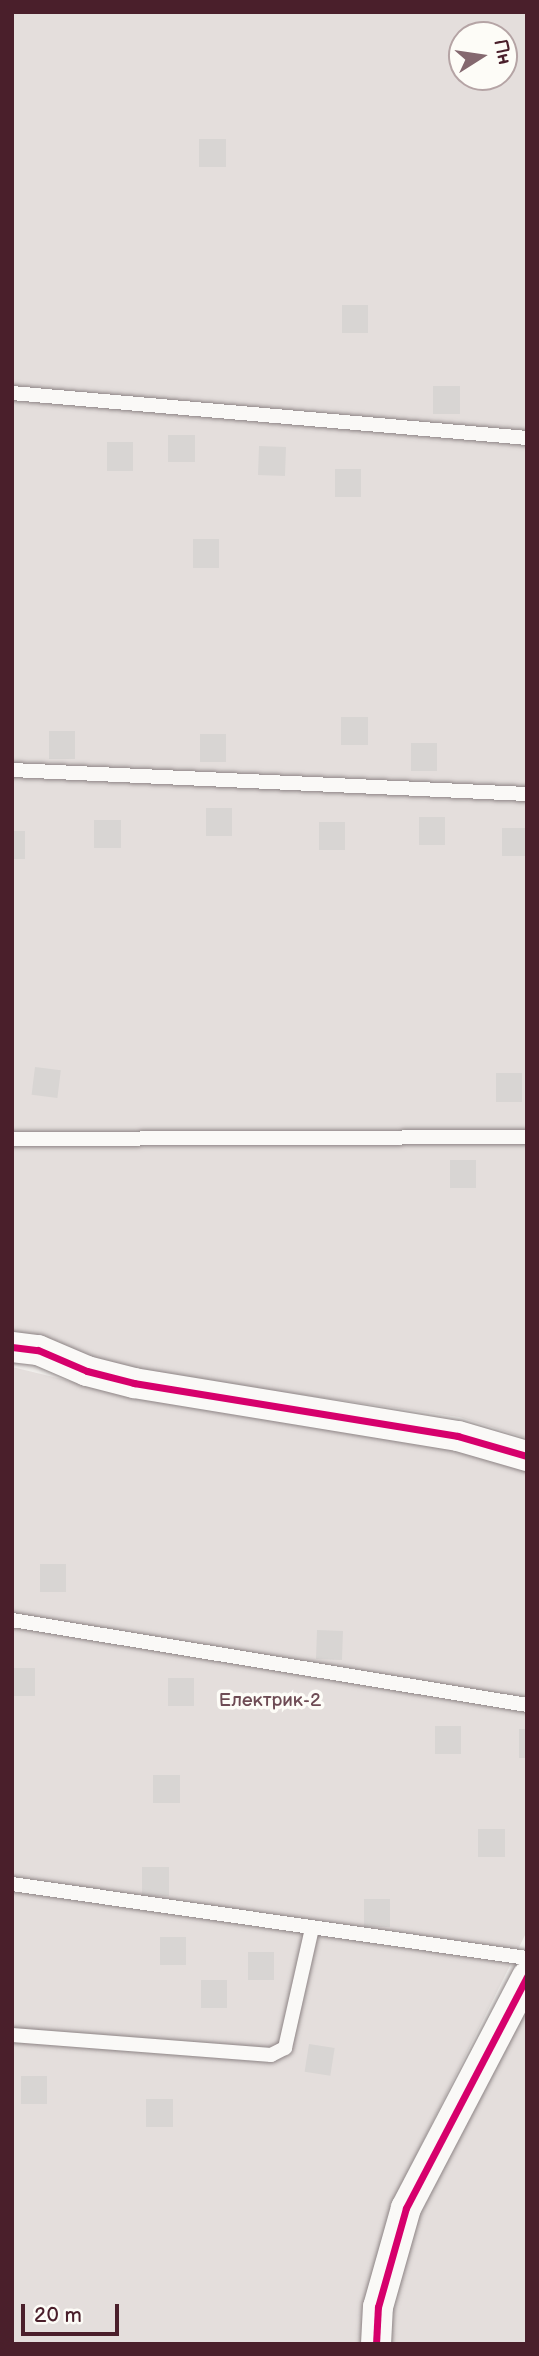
<!DOCTYPE html>
<html>
<head>
<meta charset="utf-8">
<style>
	body { margin:0 }
	#map { position:relative; width:539px; height:2356px; overflow:hidden; background:#f1efec; font-family:"Balsamiq Sans",sans-serif }
	div>[style] { position:absolute }
	[style*='--x'] { left:calc(var(--x)*1px); top:calc(var(--y)*1px); width:calc(var(--w)*1px); rotate:calc(var(--a)*1deg) }
	.green>* { inset:0; background:#e4dedc }
	.building>* { inset:0; background:#d8d5d3; transform-origin:0 0 }
	.roads { filter:drop-shadow(0 0 2px #8d8485) drop-shadow(0 0 2px #8d8485) }
	.service>* { height:14px; margin:-7px; padding:0 7px; transform-origin:7px; border-radius:7px; background:#faf9f7 }
	.minor>* { height:30px; margin:-15px; padding:0 15px; transform-origin:15px; border-radius:15px; background:#faf9f7 }
	.cycleway>* { height:7px; margin:-3.5px; padding:0 3.5px; transform-origin:3.5px; border-radius:3.5px; background:#d6006c }
	span { translate:-50% -50%; white-space:nowrap; text-align:center; line-height:1.15; -webkit-text-stroke:7px #fdfcf7; paint-order:stroke }
	.park-label { font-size:19px; color:#6e4b54 }
	.frame { position:absolute; inset:0; border:14px solid #4a1f2b; pointer-events:none }
	.north { position:absolute; left:448px; top:21px; width:70px; height:70px; box-sizing:border-box; background:#fdfcf7; border:2px solid #b5a4a5; border-radius:50%; rotate:78deg; font-size:19px; font-weight:700; line-height:28px; text-align:center; color:#4a1f2b }
	.north::after { content:''; display:block; margin:auto; width:24px; height:32px; background:#84686f; clip-path:polygon(50% 0,100% 100%,50% 72%,0 100%) }
	.scale { position:absolute; left:21px; top:2304px; width:98px; height:32px; box-sizing:border-box; border:4px solid #4a1f2b; border-top:0; padding-left:9px; font-size:21px; line-height:24px; white-space:nowrap; color:#4a1f2b; -webkit-text-stroke:5px #fdfcf7; paint-order:stroke }
</style>
</head>
<body>
<div id="map">
	<div class="green">
		<div style="clip-path:polygon(evenodd,12px 12px,527px 12px,527px 1438px,459px 1417px,133px 1371px,12px 1331px,12px 12px,462px 35px,504px 35px,504px 77px,462px 77px,462px 35px)"></div>
		<div style="clip-path:polygon(12px 1367px,128px 1395px,447px 1446px,527px 1471px,527px 1931px,392px 2204px,362px 2344px,12px 2344px)"></div>
		<div style="clip-path:polygon(527px 2002px,527px 2344px,392px 2344px,391px 2310px,416px 2217px)"></div>
	</div>
	<div class="building">
		<div style="left:199px;top:139px;width:27px;height:28px"></div>
		<div style="left:342px;top:305px;width:26px;height:28px"></div>
		<div style="left:433px;top:386px;width:27px;height:28px"></div>
		<div style="left:168px;top:435px;width:27px;height:27px"></div>
		<div style="left:107px;top:442px;width:26px;height:29px"></div>
		<div style="left:286px;top:447px;width:29px;height:27px;rotate:92deg"></div>
		<div style="left:335px;top:469px;width:26px;height:28px"></div>
		<div style="left:193px;top:539px;width:26px;height:29px"></div>
		<div style="left:341px;top:717px;width:27px;height:28px"></div>
		<div style="left:49px;top:731px;width:26px;height:28px"></div>
		<div style="left:200px;top:734px;width:26px;height:28px"></div>
		<div style="left:411px;top:743px;width:26px;height:28px"></div>
		<div style="left:206px;top:808px;width:26px;height:28px"></div>
		<div style="left:419px;top:817px;width:26px;height:28px"></div>
		<div style="left:94px;top:820px;width:27px;height:28px"></div>
		<div style="left:319px;top:822px;width:26px;height:28px"></div>
		<div style="left:502px;top:828px;width:25px;height:28px"></div>
		<div style="left:12px;top:831px;width:13px;height:28px"></div>
		<div style="left:35px;top:1067px;width:26px;height:28px;rotate:7deg"></div>
		<div style="left:496px;top:1073px;width:26px;height:29px"></div>
		<div style="left:450px;top:1160px;width:26px;height:28px"></div>
		<div style="left:40px;top:1564px;width:26px;height:28px"></div>
		<div style="left:317px;top:1630px;width:26px;height:29px;rotate:2deg"></div>
		<div style="left:12px;top:1668px;width:23px;height:28px"></div>
		<div style="left:168px;top:1678px;width:26px;height:28px"></div>
		<div style="left:435px;top:1726px;width:26px;height:28px"></div>
		<div style="left:519px;top:1729px;width:8px;height:29px"></div>
		<div style="left:153px;top:1775px;width:27px;height:28px"></div>
		<div style="left:478px;top:1829px;width:27px;height:28px"></div>
		<div style="left:142px;top:1867px;width:27px;height:29px"></div>
		<div style="left:364px;top:1899px;width:26px;height:28px"></div>
		<div style="left:160px;top:1937px;width:26px;height:28px"></div>
		<div style="left:248px;top:1952px;width:26px;height:28px"></div>
		<div style="left:201px;top:1980px;width:26px;height:28px"></div>
		<div style="left:309px;top:2044px;width:26px;height:28px;rotate:9deg"></div>
		<div style="left:21px;top:2076px;width:26px;height:28px"></div>
		<div style="left:146px;top:2099px;width:27px;height:28px"></div>
	</div>
	<div class="roads">
		<div class="service">
			<div style="--x:12;--y:393;--w:517;--a:4.99"></div>
			<div style="--x:12;--y:770;--w:516;--a:2.67"></div>
			<div style="--x:12;--y:1139;--w:515;--a:-0.22"></div>
			<div style="--x:12;--y:1620;--w:522;--a:9.37"></div>
			<div style="--x:12;--y:1884;--w:520;--a:8.18"></div>
			<div style="--x:12;--y:2035;--w:260;--a:4.4"></div>
			<div style="--x:271;--y:2055;--w:16;--a:-27"></div>
			<div style="--x:285;--y:2048;--w:123;--a:-77.3"></div>
		</div>
		<div class="minor">
			<div style="--x:12;--y:1347;--w:26;--a:7"></div>
			<div style="--x:38;--y:1350;--w:53;--a:23.2"></div>
			<div style="--x:87;--y:1371;--w:49;--a:14.3"></div>
			<div style="--x:134;--y:1383;--w:328;--a:9.3"></div>
			<div style="--x:458;--y:1436;--w:72;--a:16.2"></div>
			<div style="--x:376;--y:2344;--w:37;--a:-87"></div>
			<div style="--x:378;--y:2307;--w:103;--a:-74.2"></div>
			<div style="--x:406;--y:2208;--w:261;--a:-62.4"></div>
		</div>
	</div>
	<div class="cycleway">
		<div style="--x:12;--y:1347;--w:26;--a:7"></div>
		<div style="--x:38;--y:1350;--w:53;--a:23.2"></div>
		<div style="--x:87;--y:1371;--w:49;--a:14.3"></div>
		<div style="--x:134;--y:1383;--w:328;--a:9.3"></div>
		<div style="--x:458;--y:1436;--w:72;--a:16.2"></div>
		<div style="--x:376;--y:2344;--w:37;--a:-87"></div>
		<div style="--x:378;--y:2307;--w:103;--a:-74.2"></div>
		<div style="--x:406;--y:2208;--w:261;--a:-62.4"></div>
	</div>
	<div class="park-label">
		<span style="left:270px;top:1701px">Електрик-2</span>
	</div>
	<div class="frame"></div>
	<div class="north">Пн</div>
	<div class="scale">20 m</div>
</div>
</body>
</html>
